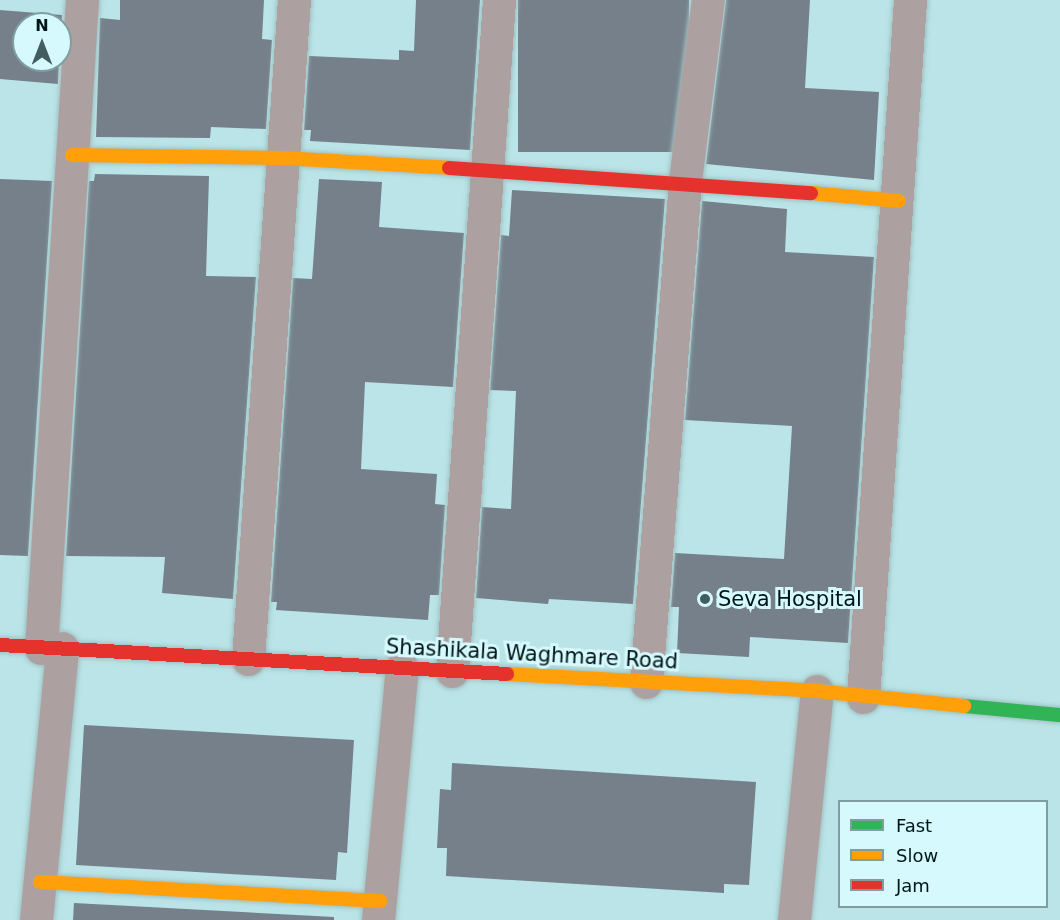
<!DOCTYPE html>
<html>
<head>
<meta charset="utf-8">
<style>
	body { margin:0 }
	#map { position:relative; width:1060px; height:920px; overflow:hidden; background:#bae4e7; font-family:"DejaVu Sans",sans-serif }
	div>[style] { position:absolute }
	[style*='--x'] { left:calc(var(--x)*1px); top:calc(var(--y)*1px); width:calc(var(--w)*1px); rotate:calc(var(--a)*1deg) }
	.building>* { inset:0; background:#75808a; transform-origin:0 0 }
	.roads { filter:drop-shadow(0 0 2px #a0c0c2) drop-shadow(0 0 2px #a0c0c2) }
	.street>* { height:33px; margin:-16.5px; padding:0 16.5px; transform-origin:16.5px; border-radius:16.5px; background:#aca1a0 }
	.fast>* { height:14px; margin:-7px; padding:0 7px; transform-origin:7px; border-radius:7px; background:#30b455 }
	.slow>* { height:14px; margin:-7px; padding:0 7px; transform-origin:7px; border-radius:7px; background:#ff9f0a }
	.jam>* { height:14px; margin:-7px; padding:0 7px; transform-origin:7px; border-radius:7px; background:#e5322d }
	.dots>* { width:16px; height:16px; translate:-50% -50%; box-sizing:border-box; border:3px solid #d5f9fd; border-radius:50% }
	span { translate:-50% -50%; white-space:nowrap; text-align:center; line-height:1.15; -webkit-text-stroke:6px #d5f9fd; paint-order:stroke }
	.poi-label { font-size:21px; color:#011517 }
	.left { translate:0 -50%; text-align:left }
	.street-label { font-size:21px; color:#011517 }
	.legend { position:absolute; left:838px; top:800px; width:210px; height:108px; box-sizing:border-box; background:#d5f9fd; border:2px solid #809ea1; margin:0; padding:8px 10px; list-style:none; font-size:18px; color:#011517 }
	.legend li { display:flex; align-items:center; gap:12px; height:30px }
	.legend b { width:30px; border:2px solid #809ea1 }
	.north { position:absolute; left:12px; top:12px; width:60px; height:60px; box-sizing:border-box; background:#d5f9fd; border:2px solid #809ea1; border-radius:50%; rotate:0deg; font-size:16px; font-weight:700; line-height:24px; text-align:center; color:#011517 }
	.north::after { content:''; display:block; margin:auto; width:21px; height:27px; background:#425d60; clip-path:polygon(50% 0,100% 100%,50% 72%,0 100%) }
</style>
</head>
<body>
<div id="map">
	<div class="building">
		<div style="clip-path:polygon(120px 0,264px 0,262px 39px,272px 40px,266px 129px,211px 127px,210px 138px,96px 137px,100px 18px,120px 20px)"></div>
		<div style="clip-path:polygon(416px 0,480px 0,470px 150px,310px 141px,311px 130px,304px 130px,309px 56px,399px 60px,399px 50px,414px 51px)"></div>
		<div style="left:518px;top:0;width:171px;height:152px"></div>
		<div style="clip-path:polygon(726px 0,810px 0,805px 88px,879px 92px,874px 180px,706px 164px)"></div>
		<div style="clip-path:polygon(0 10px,62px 15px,60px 51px,60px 24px,24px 24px,24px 60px,59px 60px,58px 84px,0 79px)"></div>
		<div style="clip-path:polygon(95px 174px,209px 176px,206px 276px,256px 277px,233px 599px,162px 593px,165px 557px,66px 556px,89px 181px,94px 181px)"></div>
		<div style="clip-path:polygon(0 179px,52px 181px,28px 556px,0 555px)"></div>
		<div style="clip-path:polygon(319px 179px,382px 182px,379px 227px,464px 233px,453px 387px,365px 382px,361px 469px,437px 474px,435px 504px,445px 505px,439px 595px,430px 595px,428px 620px,276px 610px,277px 602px,271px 602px,293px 278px,312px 279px)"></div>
		<div style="clip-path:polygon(512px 190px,665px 199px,633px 604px,549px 599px,548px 604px,476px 598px,482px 507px,511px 509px,516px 391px,490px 390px,501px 235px,509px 236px)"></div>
		<div style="clip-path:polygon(702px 201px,787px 209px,785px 252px,874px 257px,848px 643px,750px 637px,749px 657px,677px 653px,679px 607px,671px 607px,675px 553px,784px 559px,792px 426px,685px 420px)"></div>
		<div style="clip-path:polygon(84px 725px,354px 740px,347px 853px,338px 852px,336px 880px,76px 865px)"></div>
		<div style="clip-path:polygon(452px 763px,756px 782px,749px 885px,724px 884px,724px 893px,446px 876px,447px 848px,437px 848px,440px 789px,451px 790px)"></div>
		<div style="clip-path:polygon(74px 903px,334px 917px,334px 920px,73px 920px)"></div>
	</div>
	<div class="roads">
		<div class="street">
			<div style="--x:41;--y:648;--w:649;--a:-86.38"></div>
			<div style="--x:248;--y:659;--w:661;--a:-86.01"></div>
			<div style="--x:452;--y:671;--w:673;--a:-85.99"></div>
			<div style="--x:646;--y:682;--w:503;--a:-85.55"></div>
			<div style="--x:685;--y:181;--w:182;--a:-82.8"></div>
			<div style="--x:863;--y:697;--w:699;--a:-86.14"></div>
			<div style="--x:36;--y:920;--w:273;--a:-84.5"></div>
			<div style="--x:378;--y:920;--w:253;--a:-84.6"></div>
			<div style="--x:794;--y:920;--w:230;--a:-84.3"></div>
		</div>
		<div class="fast">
			<div style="--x:964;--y:706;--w:96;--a:5.4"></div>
		</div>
		<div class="slow">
			<div style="--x:72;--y:155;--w:211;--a:0.8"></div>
			<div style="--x:283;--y:158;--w:166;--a:3.4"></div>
			<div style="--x:811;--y:193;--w:88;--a:5.2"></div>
			<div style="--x:507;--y:674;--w:310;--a:3.1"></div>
			<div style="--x:817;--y:691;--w:148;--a:5.8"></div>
			<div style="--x:40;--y:882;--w:341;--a:3.2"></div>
		</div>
		<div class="jam">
			<div style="--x:449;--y:168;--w:363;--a:4"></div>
			<div style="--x:0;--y:645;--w:508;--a:3.27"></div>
		</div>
	</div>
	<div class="dots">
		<div style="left:705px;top:599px;background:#425d60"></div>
	</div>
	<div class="poi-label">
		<span class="left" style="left:718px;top:599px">Seva Hospital</span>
	</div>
	<div class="street-label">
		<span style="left:532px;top:654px;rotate:3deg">Shashikala Waghmare Road</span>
	</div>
	<ul class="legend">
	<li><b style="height:8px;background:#30b455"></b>Fast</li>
	<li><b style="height:8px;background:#ff9f0a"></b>Slow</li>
	<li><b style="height:8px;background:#e5322d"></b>Jam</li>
	</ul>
	<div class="north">N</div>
</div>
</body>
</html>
